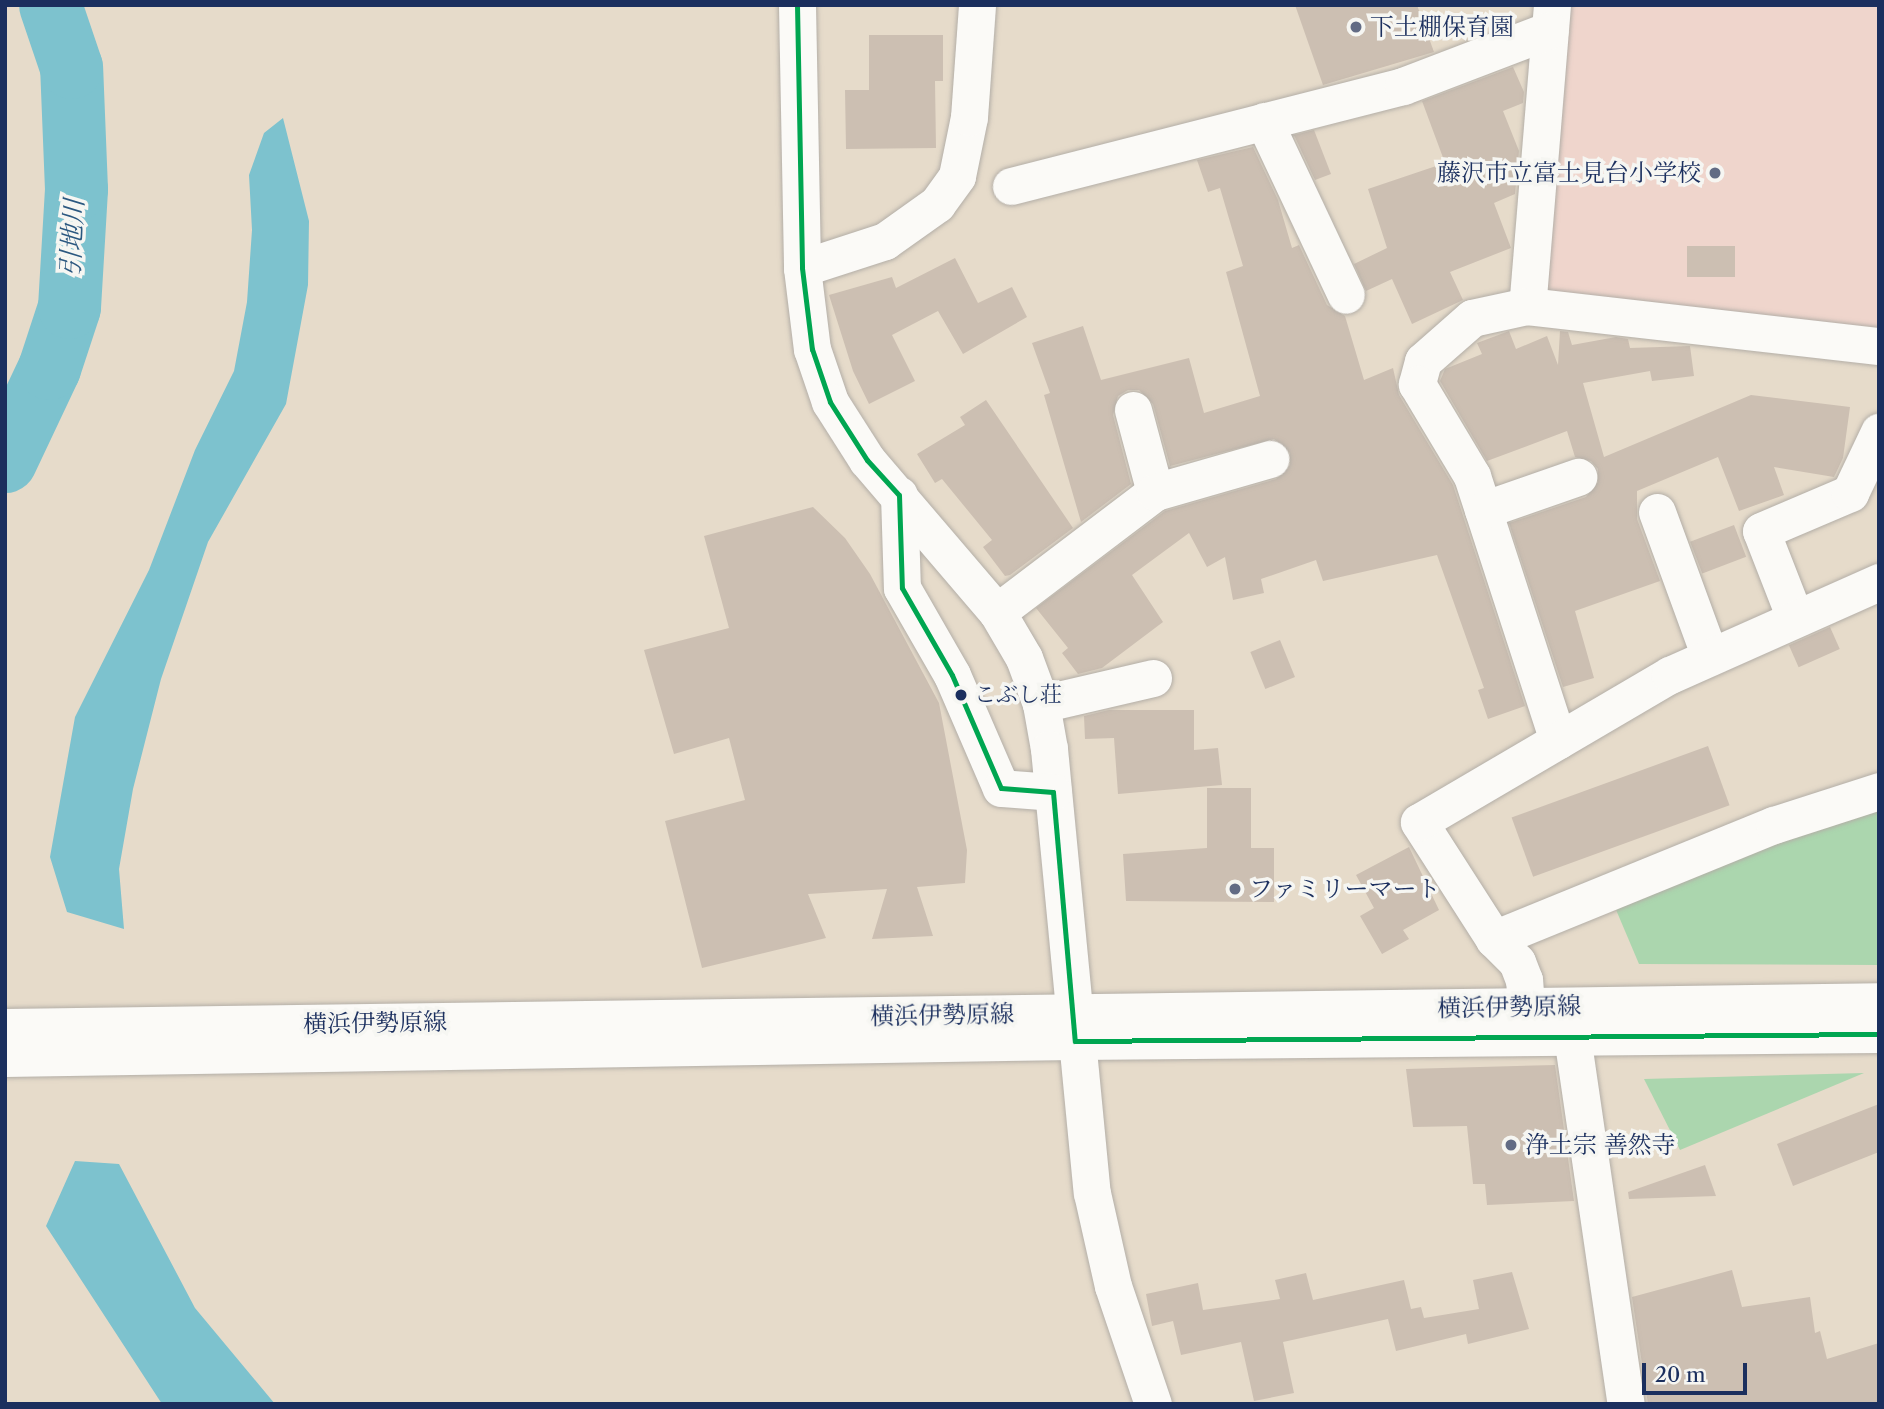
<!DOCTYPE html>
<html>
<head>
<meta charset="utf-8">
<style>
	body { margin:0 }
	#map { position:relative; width:1884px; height:1409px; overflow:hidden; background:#e6dbca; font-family:"Libre Caslon Text","Noto Serif JP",serif }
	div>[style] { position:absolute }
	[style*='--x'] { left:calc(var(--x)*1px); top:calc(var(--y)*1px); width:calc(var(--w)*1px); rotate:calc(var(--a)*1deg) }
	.built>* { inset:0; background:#efd5cc }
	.green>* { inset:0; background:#abd6ae }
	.water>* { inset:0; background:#7dc2ce }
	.river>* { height:63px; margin:-31.5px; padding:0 31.5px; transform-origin:31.5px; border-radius:31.5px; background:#7dc2ce }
	.building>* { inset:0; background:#ccbfb2; transform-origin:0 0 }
	.roads { filter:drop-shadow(0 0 2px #b3aea7) drop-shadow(0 0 2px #b3aea7) }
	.minor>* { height:37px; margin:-18.5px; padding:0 18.5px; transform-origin:18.5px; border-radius:18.5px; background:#fbfaf7 }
	.major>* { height:38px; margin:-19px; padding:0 19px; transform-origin:19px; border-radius:19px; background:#fbfaf7 }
	.bus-1>* { height:5px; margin:-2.5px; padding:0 2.5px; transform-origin:2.5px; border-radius:2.5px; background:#00a651 }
	.dots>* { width:19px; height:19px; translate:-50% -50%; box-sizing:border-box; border:4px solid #f6f6f2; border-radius:50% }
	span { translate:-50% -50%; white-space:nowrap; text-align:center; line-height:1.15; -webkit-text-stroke:7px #f6f6f2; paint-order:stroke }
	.bus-label { font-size:22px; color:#1b2f5e }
	.left { translate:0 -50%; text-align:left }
	.poi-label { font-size:24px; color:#1b2f5e }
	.right { translate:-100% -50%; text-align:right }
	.street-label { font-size:24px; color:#1b2f5e }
	.water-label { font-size:26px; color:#2b5880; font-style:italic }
	.frame { position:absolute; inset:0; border:7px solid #1b2f5e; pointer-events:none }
	.scale { position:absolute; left:1642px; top:1363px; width:105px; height:32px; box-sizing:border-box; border:4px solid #1b2f5e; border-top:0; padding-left:9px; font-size:21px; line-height:24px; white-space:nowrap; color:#1b2f5e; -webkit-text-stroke:5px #f6f6f2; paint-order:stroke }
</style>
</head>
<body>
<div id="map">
	<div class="built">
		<div style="clip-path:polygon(1564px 5px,1879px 5px,1879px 329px,1544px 298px)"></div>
	</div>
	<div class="green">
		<div style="clip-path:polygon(1879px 799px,1879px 965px,1639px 964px,1614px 905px)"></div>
		<div style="clip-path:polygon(1864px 1073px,1680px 1150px,1644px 1079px)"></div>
	</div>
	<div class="water">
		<div style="clip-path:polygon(283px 118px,309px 221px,308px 285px,286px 404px,208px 542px,161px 679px,133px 789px,119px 869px,124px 929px,67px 912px,50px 857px,75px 717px,149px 570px,195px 450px,234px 371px,247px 302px,252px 230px,249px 175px,264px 133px)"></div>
		<div style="clip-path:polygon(75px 1161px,119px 1164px,195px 1308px,275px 1404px,162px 1404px,46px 1226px)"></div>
	</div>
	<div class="river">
		<div style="--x:5;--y:461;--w:103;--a:-64.7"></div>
		<div style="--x:49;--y:368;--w:64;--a:-71.8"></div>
		<div style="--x:69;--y:307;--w:118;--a:-86.6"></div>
		<div style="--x:76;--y:189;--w:122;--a:-92.3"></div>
		<div style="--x:71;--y:67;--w:65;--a:-108.7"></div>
	</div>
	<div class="building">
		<div style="clip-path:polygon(1295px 5px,1417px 5px,1434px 52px,1323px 85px)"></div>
		<div style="clip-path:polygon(869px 35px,943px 35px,943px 81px,935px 81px,936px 148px,846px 149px,845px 90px,869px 90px)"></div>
		<div style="clip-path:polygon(1513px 67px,1524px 92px,1523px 103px,1503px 111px,1519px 151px,1515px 194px,1494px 203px,1511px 248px,1450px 272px,1463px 300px,1412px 324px,1392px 279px,1366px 291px,1354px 264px,1387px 248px,1368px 189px,1445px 163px,1422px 101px)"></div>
		<div style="clip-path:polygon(1314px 130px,1331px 174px,1315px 180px,1294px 135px)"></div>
		<div style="clip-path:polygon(1253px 147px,1278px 200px,1292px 248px,1299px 245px,1327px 305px,1345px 316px,1364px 380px,1393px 368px,1399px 395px,1453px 485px,1525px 706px,1488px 719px,1478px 690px,1484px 688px,1437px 555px,1323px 581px,1316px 560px,1261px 579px,1264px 593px,1233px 600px,1225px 557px,1207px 567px,1189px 533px,1132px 575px,1163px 622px,1102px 668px,1078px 674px,1062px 653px,1068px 648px,1036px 608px,1165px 511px,1276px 479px,1290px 465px,1290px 453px,1274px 439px,1170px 466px,1153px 404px,1139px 390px,1128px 390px,1118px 396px,1113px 415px,1131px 484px,1081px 522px,1044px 395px,1050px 393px,1032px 343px,1083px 326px,1101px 380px,1189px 358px,1204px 413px,1260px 396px,1226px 272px,1243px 266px,1220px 188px,1208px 192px,1197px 160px)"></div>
		<div style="left:1687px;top:246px;width:48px;height:31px"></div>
		<div style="clip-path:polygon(955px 258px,978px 303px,1012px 287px,1027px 317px,963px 354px,938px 311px,892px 335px,915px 381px,869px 404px,853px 371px,829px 295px,892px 277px,896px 288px)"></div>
		<div style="clip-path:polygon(1509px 331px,1516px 349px,1547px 336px,1558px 365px,1560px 331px,1568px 332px,1572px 345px,1616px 337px,1628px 339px,1630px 348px,1690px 346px,1694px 376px,1652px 381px,1650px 371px,1583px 383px,1604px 457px,1751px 395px,1850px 407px,1843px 458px,1834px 477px,1774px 467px,1784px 495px,1739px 511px,1718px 457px,1637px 491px,1637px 519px,1660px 581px,1575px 611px,1594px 678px,1563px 687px,1509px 523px,1586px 497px,1598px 482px,1598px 469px,1591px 461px,1575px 457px,1567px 431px,1487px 461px,1440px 381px,1445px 369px,1482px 354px,1477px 343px)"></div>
		<div style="clip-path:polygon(986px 400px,1073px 528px,1010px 575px,1005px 576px,983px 547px,992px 540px,942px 479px,935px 483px,917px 454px,965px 425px,960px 417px)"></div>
		<div style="clip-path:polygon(813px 507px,845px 538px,870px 574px,939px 703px,967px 850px,965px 883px,917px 887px,933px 936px,872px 939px,887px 889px,808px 894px,826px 938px,702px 968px,665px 821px,745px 800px,729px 738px,674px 754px,644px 650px,729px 628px,704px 536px)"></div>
		<div style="left:1734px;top:525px;width:34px;height:47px;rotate:69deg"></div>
		<div style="left:1830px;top:627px;width:24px;height:45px;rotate:66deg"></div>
		<div style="left:1280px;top:640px;width:40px;height:32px;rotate:68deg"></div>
		<div style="clip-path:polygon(1109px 710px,1194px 710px,1194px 750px,1218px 748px,1222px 785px,1118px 794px,1114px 738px,1085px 739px,1084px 716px)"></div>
		<div style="left:1708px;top:746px;width:63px;height:209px;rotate:70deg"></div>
		<div style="clip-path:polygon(1207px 788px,1251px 788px,1251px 848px,1274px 848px,1274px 902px,1126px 901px,1123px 854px,1207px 848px)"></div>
		<div style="clip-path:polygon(1409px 847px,1439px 910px,1403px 930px,1409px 939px,1382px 954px,1360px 916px,1374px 908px,1356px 875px)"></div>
		<div style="clip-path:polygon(1555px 1065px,1574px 1201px,1487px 1205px,1485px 1184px,1473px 1184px,1467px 1126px,1413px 1127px,1406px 1069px)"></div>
		<div style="clip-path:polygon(1879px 1104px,1879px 1152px,1793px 1186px,1777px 1144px)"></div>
		<div style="clip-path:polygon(1705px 1165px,1716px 1196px,1629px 1199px,1628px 1192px)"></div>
		<div style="clip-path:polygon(1732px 1270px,1742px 1307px,1810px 1297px,1815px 1333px,1820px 1331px,1827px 1359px,1879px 1343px,1879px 1404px,1648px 1404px,1632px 1297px)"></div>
		<div style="clip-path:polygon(1512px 1272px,1529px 1329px,1468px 1344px,1466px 1334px,1396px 1351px,1388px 1319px,1283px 1342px,1294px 1393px,1254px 1401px,1241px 1342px,1181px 1355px,1173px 1321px,1152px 1326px,1146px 1294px,1198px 1283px,1203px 1310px,1280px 1299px,1275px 1280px,1306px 1273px,1313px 1300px,1404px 1280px,1411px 1309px,1421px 1307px,1424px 1318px,1479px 1309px,1473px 1280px)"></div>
	</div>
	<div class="roads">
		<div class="minor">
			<div style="--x:797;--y:5;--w:263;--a:88.9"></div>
			<div style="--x:802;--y:268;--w:82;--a:83"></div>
			<div style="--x:812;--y:349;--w:56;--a:71.2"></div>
			<div style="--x:830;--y:402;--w:69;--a:57.5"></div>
			<div style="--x:867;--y:460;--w:200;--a:49.5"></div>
			<div style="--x:997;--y:612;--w:53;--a:59.6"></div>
			<div style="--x:1024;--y:658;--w:49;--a:69.7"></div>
			<div style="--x:1041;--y:704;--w:46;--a:79.9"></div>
			<div style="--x:1049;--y:749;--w:446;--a:84.5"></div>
			<div style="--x:1092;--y:1193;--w:95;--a:77.3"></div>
			<div style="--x:1113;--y:1286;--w:125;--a:71.3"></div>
			<div style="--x:1552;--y:5;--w:302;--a:94.7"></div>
			<div style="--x:1527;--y:306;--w:354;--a:6.5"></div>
			<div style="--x:1264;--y:121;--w:192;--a:64.8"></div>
			<div style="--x:1011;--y:186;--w:405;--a:-14.3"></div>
			<div style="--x:1403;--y:86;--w:157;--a:-20.9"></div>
			<div style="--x:802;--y:268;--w:87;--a:-18"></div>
			<div style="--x:885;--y:241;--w:64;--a:-35.4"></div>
			<div style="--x:937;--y:204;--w:34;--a:-54"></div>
			<div style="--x:957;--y:176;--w:60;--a:-78.5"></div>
			<div style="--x:969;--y:117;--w:112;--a:-85.9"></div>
			<div style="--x:1527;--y:306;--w:56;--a:167.7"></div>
			<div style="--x:1472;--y:318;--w:65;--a:138.7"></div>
			<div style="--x:1423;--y:361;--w:24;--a:105"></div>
			<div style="--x:1417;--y:384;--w:107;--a:59.1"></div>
			<div style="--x:1472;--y:476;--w:278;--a:72"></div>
			<div style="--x:1133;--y:410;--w:85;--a:75"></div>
			<div style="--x:899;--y:495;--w:93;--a:88.2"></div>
			<div style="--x:902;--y:588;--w:100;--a:60.1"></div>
			<div style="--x:952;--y:675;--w:123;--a:66.6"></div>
			<div style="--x:1001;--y:788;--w:52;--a:4.4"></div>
			<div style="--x:1483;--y:510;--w:101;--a:-19.2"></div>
			<div style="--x:1657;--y:512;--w:154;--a:69.9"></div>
			<div style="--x:997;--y:612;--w:198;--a:-37.2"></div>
			<div style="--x:1155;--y:492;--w:120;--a:-16"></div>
			<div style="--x:1795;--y:618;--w:93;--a:-111.3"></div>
			<div style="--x:1761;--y:531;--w:97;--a:-23.1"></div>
			<div style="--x:1850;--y:493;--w:68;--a:-64.6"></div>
			<div style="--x:1041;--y:704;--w:115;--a:-13.1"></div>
			<div style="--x:1494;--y:939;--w:302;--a:-22.2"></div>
			<div style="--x:1774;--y:825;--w:110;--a:-17.9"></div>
			<div style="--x:1526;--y:1007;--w:27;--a:-94"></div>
			<div style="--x:1524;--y:980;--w:19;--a:-111"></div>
			<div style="--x:1517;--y:962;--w:33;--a:-135"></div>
			<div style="--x:1494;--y:939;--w:139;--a:-122.7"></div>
			<div style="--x:1419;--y:822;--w:291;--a:-30.4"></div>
			<div style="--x:1670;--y:675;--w:229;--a:-24"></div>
			<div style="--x:1572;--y:1036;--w:372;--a:81.7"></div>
		</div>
		<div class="major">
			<div style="--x:5;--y:1028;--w:1874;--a:-0.79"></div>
			<div style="--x:5;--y:1058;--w:1070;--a:-0.91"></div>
			<div style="--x:1075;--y:1041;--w:804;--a:-0.5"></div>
		</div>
	</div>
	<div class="bus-1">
		<div style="--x:797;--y:5;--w:263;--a:88.9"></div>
		<div style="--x:802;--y:268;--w:82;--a:83"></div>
		<div style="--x:812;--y:349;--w:56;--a:71.2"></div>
		<div style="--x:830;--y:402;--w:69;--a:57.5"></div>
		<div style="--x:867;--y:460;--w:47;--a:47.6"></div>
		<div style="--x:899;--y:495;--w:93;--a:88.2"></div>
		<div style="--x:902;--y:588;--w:100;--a:60.1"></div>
		<div style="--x:952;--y:675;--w:123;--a:66.6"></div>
		<div style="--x:1001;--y:788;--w:52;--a:4.4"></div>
		<div style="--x:1053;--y:792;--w:250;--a:85"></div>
		<div style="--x:1075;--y:1041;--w:804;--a:-0.5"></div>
	</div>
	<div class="dots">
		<div style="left:1356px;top:27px;background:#626b84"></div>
		<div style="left:1715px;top:173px;background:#626b84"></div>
		<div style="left:961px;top:695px;background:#1b2f5e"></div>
		<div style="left:1235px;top:889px;background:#626b84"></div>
		<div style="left:1511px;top:1145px;background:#626b84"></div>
	</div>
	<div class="bus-label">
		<span class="left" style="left:974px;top:695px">こぶし荘</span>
	</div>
	<div class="poi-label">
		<span class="left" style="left:1370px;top:27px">下土棚保育園</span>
		<span class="right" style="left:1701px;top:173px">藤沢市立富士見台小学校</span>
		<span class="left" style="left:1249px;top:889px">ファミリーマート</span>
		<span class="left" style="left:1525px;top:1145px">浄土宗 善然寺</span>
	</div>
	<div class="street-label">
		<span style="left:1509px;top:1007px;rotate:-1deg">横浜伊勢原線</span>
		<span style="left:942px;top:1015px;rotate:-1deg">横浜伊勢原線</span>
		<span style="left:375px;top:1023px;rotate:-1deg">横浜伊勢原線</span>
	</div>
	<div class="water-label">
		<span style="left:73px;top:238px;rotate:-87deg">引地川</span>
	</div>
	<div class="frame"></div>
	<div class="scale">20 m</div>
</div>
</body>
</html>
